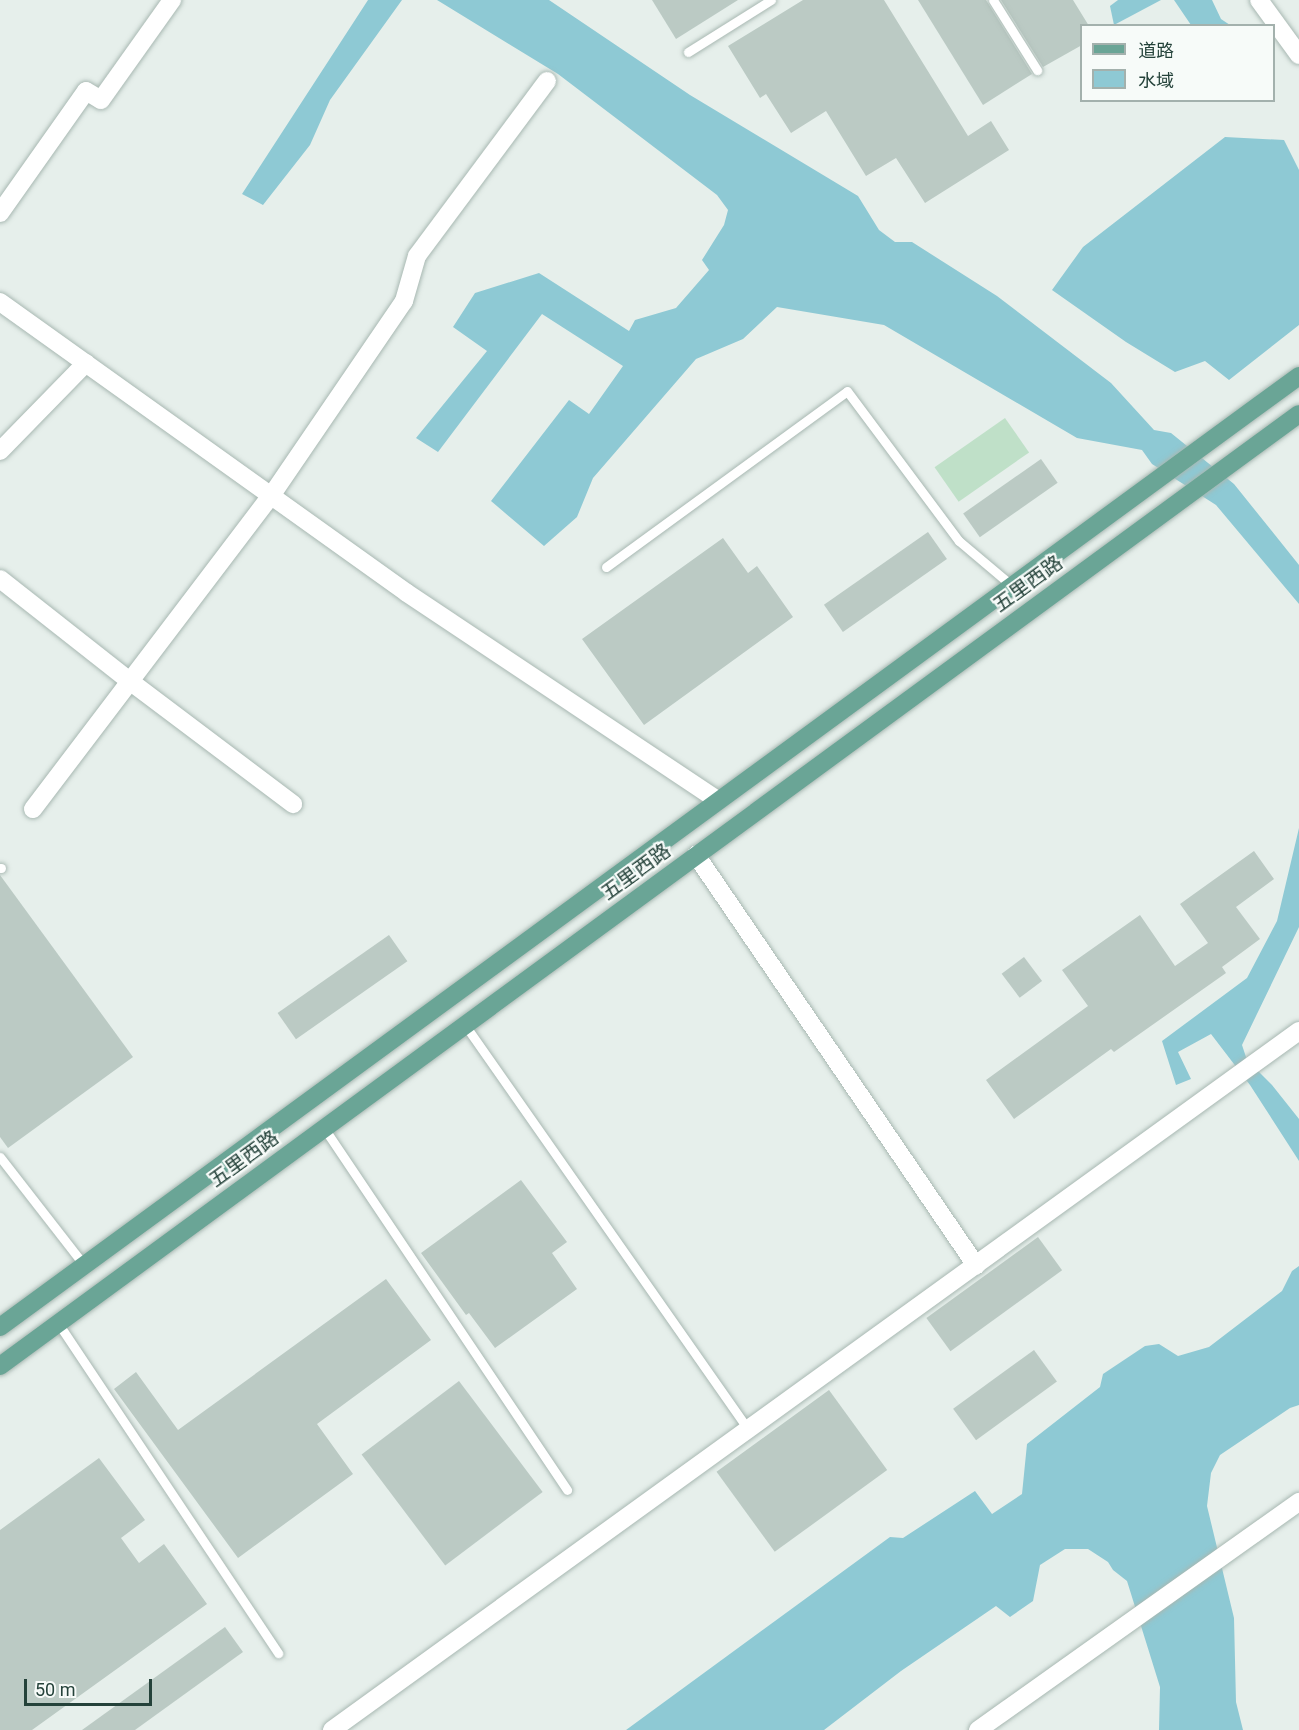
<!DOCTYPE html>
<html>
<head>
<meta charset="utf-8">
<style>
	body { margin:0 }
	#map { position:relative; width:1299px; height:1730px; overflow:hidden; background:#e6efeb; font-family:Roboto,"Noto Sans SC",sans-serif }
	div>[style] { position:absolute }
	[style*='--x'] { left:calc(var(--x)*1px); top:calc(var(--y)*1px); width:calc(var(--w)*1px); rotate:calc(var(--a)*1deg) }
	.green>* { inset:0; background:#bfe0c8; transform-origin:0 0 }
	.water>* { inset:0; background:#8ec9d4 }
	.building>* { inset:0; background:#bbcac4; transform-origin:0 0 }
	.roads { filter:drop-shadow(0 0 2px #a8b8b2) drop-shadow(0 0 2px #a8b8b2) }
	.lane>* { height:9px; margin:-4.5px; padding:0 4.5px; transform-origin:4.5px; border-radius:4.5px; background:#fff }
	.street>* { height:18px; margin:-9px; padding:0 9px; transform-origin:9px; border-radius:9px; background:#fff }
	.secondary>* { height:18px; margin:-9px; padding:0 9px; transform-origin:9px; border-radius:9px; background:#fff }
	.primary>* { height:18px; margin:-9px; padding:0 9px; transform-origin:9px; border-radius:9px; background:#6aa596 }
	span { translate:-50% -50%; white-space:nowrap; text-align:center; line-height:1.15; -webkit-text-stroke:4.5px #f7fbf9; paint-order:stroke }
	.street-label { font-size:20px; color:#24423a }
	.legend { position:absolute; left:1080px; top:24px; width:195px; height:78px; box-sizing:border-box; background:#f7fbf9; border:2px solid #a3b1ad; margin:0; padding:8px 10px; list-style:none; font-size:18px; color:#24423a }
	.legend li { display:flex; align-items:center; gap:12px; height:30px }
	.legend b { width:30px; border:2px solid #a3b1ad }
	.scale { position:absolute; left:24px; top:1679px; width:128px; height:27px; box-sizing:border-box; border:3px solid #24423a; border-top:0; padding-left:8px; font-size:18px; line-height:21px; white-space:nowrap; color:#24423a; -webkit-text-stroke:4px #f7fbf9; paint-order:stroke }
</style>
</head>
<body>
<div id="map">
	<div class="green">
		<div style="left:1005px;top:418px;width:42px;height:86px;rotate:55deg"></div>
	</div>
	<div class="water">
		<div style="clip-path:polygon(368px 0,402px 0,330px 100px,310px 145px,263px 205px,242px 194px)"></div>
		<div style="clip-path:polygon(437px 0,549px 0,690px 95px,858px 196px,879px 230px,895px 242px,912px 242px,997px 296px,1111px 383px,1154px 430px,1171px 433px,1234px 484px,1299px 565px,1299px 604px,1216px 505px,1152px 464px,1142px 450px,1077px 438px,884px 325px,777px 307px,743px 339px,696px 359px,593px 478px,577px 517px,544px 546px,491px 501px,569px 400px,589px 414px,623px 366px,542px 314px,438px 452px,416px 438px,487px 351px,453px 327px,475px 293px,539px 273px,629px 331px,635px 320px,676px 308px,709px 270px,702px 260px,724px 225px,728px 210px,717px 195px,558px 74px)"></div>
		<div style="clip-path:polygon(1118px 0,1161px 0,1114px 25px,1110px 6px)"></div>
		<div style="clip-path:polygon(1174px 0,1212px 0,1221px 19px,1230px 25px,1191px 25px)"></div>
		<div style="clip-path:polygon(1225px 137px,1284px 140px,1299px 170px,1299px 325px,1229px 380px,1205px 361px,1175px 372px,1126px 342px,1052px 290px,1083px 247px)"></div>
		<div style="clip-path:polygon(1299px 828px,1299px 927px,1242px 1045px,1247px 1060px,1272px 1085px,1299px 1119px,1299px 1161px,1250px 1085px,1211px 1034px,1178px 1052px,1191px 1079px,1176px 1085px,1162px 1041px,1247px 978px,1277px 921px)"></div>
		<div style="clip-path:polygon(1299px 1266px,1299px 1405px,1290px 1408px,1220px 1455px,1211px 1473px,1207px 1506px,1234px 1618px,1236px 1702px,1243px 1730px,1159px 1730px,1160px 1687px,1127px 1581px,1113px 1570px,1108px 1562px,1088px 1549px,1065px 1549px,1040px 1565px,1033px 1601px,1010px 1617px,996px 1606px,901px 1671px,824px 1730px,626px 1730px,890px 1537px,903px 1538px,975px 1491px,992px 1514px,1022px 1494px,1027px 1444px,1100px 1387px,1103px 1374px,1145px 1346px,1159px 1344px,1178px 1356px,1209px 1347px,1282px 1291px,1292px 1271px)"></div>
	</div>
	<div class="building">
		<div style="clip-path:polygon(652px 0,738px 0,676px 39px)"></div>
		<div style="clip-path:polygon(803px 0,884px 0,968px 136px,991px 121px,1009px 150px,925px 203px,896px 158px,866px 176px,826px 111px,791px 133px,766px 94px,760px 98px,728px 46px)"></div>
		<div style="clip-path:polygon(918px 0,986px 0,1032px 74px,983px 105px)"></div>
		<div style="clip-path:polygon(1001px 0,1073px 0,1089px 26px,1082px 26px,1082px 45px,1043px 67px)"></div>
		<div style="left:1041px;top:459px;width:29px;height:95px;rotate:55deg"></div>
		<div style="left:928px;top:532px;width:33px;height:127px;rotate:55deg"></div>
		<div style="clip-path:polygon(723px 538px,748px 573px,757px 566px,793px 617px,644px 725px,582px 639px)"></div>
		<div style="clip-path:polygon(1254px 851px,1274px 879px,1236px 907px,1260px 939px,1222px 967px,1226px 973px,1114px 1052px,1111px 1049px,1014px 1119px,986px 1080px,1088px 1006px,1062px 970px,1140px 915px,1175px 966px,1208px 943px,1180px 904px)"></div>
		<div style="clip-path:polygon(0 875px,133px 1057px,8px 1148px,0 1137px)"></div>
		<div style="left:389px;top:935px;width:32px;height:136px;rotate:55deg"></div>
		<div style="left:1024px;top:957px;width:30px;height:28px;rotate:53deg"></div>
		<div style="clip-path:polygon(521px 1180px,567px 1242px,552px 1253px,577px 1289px,495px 1348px,469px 1313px,466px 1315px,421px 1253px)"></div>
		<div style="left:1038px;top:1237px;width:41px;height:138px;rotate:54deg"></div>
		<div style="clip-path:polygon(386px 1279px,431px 1340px,317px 1424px,353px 1474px,238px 1558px,114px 1389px,136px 1372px,178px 1430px)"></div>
		<div style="left:1034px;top:1350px;width:39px;height:100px;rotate:54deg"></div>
		<div style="left:459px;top:1381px;width:139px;height:122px;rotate:53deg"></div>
		<div style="left:829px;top:1390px;width:99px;height:139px;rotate:54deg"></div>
		<div style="clip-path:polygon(99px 1458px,145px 1520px,121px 1538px,139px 1563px,164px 1544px,207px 1604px,32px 1730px,0 1730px,0 1530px)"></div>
		<div style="clip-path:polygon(225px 1627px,243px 1652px,135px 1730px,82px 1730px)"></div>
	</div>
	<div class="roads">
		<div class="lane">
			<div style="--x:993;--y:0;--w:83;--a:57.8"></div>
			<div style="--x:688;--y:52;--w:98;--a:-32.1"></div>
			<div style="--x:606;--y:567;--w:298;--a:-36.1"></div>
			<div style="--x:847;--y:391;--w:187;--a:53.3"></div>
			<div style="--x:959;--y:541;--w:68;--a:40.2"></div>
			<div style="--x:0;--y:868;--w:1;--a:0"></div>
			<div style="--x:465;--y:1025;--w:492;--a:55"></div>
			<div style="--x:324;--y:1128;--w:436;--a:56.1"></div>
			<div style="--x:0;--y:1157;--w:137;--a:52.1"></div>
			<div style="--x:58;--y:1323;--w:397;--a:56.3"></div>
		</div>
		<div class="street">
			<div style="--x:0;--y:213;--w:149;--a:-54.8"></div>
			<div style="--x:86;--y:91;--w:17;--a:31"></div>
			<div style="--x:101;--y:100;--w:123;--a:-54.6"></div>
			<div style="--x:0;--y:302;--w:500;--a:35.56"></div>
			<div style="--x:407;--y:593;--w:373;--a:33.7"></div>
			<div style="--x:0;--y:451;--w:123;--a:-45.7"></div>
			<div style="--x:0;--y:579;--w:167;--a:38.2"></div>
			<div style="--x:131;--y:682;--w:203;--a:37"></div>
			<div style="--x:33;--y:809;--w:393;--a:-52.8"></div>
			<div style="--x:271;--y:496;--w:236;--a:-55.7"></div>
			<div style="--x:404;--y:301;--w:47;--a:-73.9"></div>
			<div style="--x:417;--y:256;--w:218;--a:-53.4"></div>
			<div style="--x:696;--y:855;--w:497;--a:55.7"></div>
			<div style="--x:332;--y:1730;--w:1193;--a:-35.86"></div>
			<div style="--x:978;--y:1730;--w:394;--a:-35.4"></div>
		</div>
		<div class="secondary">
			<div style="--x:1259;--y:0;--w:68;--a:54"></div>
		</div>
		<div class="primary">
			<div style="--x:0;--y:1327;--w:1610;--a:-36.21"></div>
			<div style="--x:0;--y:1366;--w:1610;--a:-36.24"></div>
		</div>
	</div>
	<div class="street-label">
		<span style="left:1028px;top:584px;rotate:-36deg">五里西路</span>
		<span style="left:636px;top:872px;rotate:-36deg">五里西路</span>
		<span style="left:244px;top:1159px;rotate:-36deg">五里西路</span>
	</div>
	<ul class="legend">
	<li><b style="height:8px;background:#6aa596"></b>道路</li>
	<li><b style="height:16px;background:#8ec9d4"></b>水域</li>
	</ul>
	<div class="scale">50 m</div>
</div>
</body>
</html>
